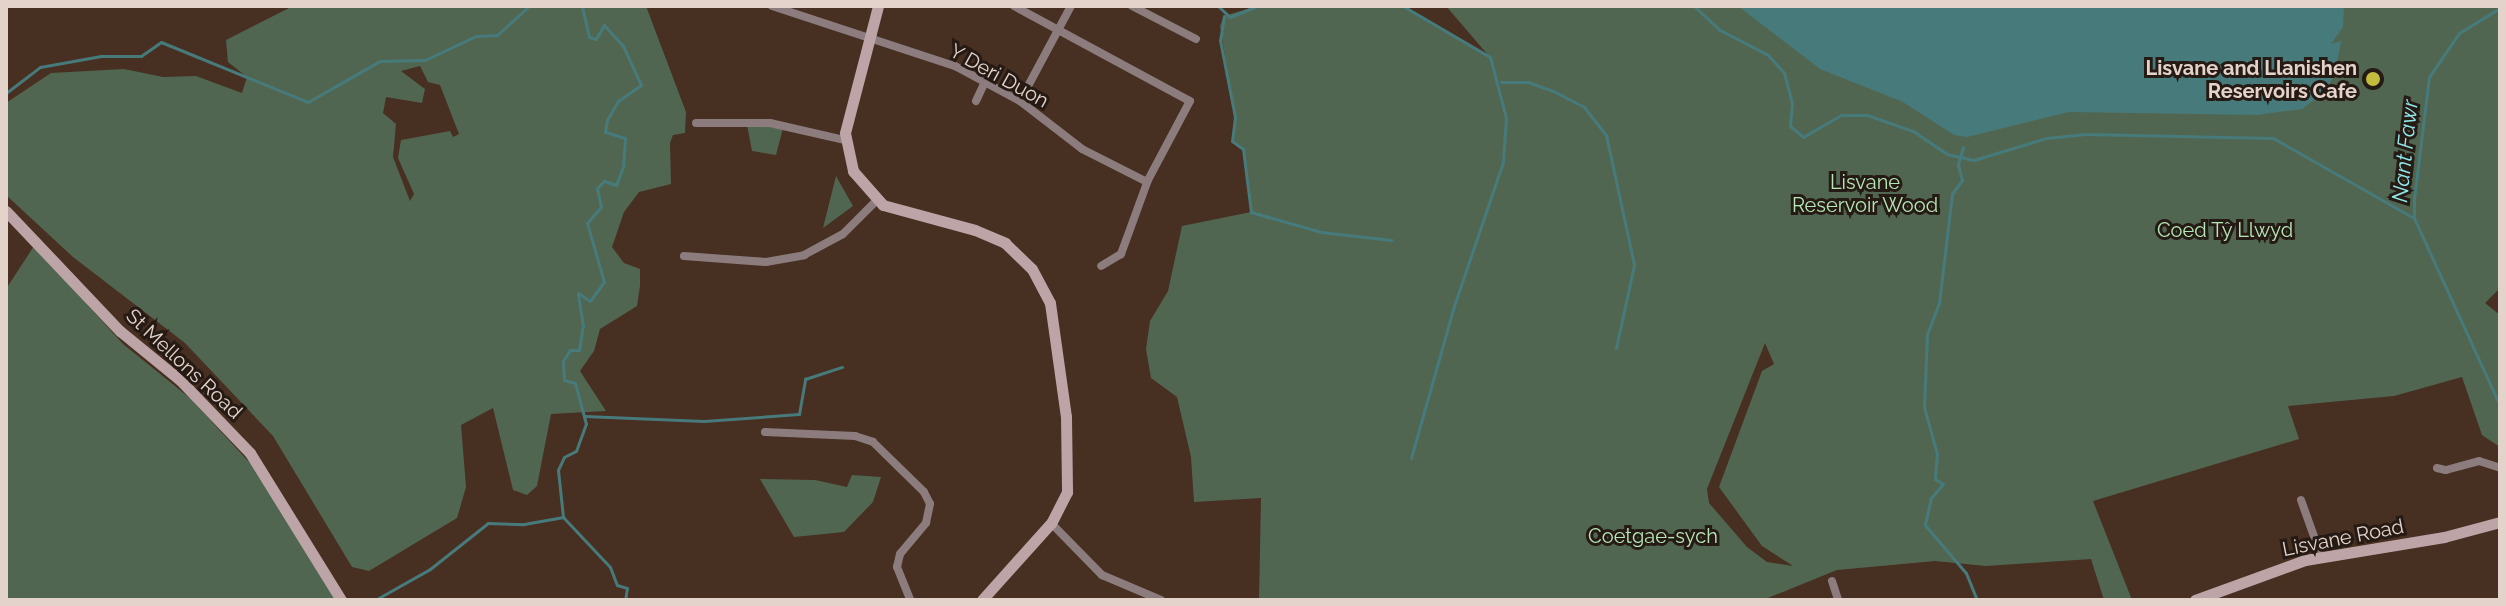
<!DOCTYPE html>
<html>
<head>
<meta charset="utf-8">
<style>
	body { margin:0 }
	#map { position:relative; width:2506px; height:606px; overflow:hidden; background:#472f22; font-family:Raleway,sans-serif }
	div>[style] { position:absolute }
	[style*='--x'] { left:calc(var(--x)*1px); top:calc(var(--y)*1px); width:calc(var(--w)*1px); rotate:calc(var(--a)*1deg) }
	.green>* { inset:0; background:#516651 }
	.water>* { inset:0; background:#477a7b }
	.stream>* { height:3px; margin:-1.5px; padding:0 1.5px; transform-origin:1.5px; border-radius:1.5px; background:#477a7b }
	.street>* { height:8px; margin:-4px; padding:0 4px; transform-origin:4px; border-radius:4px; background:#8c7c7e }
	.secondary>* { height:11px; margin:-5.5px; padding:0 5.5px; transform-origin:5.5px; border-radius:5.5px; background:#bca4a7 }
	.dots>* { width:22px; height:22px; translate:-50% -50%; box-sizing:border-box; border:4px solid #251a14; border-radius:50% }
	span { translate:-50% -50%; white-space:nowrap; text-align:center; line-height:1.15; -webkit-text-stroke:6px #251a14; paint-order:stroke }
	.poi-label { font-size:20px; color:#e3d3cb; font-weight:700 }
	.right { translate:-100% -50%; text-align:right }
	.street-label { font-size:20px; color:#e3d3cb }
	.park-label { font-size:20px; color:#b5e7b6 }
	.water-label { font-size:22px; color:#90e8ea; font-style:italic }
	.frame { position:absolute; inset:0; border:8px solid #e3d3cb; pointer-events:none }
</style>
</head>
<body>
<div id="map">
	<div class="green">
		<div style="clip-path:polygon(evenodd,293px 6px,646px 6px,686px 112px,685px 133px,673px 135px,670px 143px,671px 184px,639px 192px,624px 212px,612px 247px,624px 263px,640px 269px,640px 286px,637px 306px,600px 329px,594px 351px,580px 371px,606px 411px,551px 414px,537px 486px,527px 495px,513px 490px,493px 408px,461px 425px,466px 487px,457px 518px,369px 571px,352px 567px,273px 436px,185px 343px,73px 257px,6px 195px,6px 103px,51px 73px,124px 69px,163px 77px,196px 76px,242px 93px,247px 77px,228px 62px,226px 40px,293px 6px,420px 66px,428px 82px,440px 85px,459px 134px,453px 137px,450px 131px,401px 140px,398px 158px,414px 194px,410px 201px,393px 157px,396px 124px,383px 113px,386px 97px,422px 103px,425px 89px,401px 71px,420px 66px)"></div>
		<div style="clip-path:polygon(evenodd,1257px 6px,1403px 6px,1488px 55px,1446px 6px,2500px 6px,2500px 288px,2485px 303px,2500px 315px,2500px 447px,2482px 435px,2462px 377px,2394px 396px,2288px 406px,2299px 439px,2093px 501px,2132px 600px,2104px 600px,2091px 559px,1986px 566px,1935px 561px,1837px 570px,1763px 600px,1259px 600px,1261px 498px,1194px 502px,1191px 457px,1177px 397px,1151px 378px,1146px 349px,1150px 321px,1168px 291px,1182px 226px,1251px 212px,1243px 149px,1232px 141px,1235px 117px,1220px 26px,1224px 16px,1257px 6px,1765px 343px,1774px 364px,1762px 371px,1719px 487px,1762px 546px,1793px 566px,1767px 562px,1747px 547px,1709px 503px,1707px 489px,1765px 343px)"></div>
		<div style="clip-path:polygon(747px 125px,783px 128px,776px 155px,752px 151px)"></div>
		<div style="clip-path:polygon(836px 176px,853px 206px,823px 228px)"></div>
		<div style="clip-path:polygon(34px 246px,123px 344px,191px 399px,258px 472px,336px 600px,6px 600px,6px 289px)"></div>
		<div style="clip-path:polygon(852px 475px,881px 477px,873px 502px,844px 532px,794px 537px,760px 479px,815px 480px,847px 487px)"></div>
	</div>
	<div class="water">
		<div style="clip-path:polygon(1738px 6px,2344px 6px,2343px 27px,2331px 44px,2341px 41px,2335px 74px,2325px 92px,2302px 109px,2257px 115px,2069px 112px,1967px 137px,1954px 135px,1903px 102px,1820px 69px)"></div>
	</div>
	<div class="stream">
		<div style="--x:1218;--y:6;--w:16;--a:43"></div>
		<div style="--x:1230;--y:17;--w:29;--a:-22"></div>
		<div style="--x:1403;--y:6;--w:101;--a:30.4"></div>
		<div style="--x:1490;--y:57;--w:63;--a:75.3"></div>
		<div style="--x:1506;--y:118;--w:44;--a:93.9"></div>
		<div style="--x:1503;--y:162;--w:152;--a:108.8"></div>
		<div style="--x:1454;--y:306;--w:158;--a:105.8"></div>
		<div style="--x:1694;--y:6;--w:35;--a:43"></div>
		<div style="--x:1720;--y:30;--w:54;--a:27.5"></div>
		<div style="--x:1768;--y:55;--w:24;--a:48"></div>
		<div style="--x:1784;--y:73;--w:31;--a:75"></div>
		<div style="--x:1792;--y:103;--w:23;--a:95"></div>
		<div style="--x:1790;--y:126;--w:17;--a:40"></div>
		<div style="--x:1803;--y:137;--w:44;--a:-30.1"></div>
		<div style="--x:1841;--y:115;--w:26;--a:0"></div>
		<div style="--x:1867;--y:115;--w:49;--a:19.2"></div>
		<div style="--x:1913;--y:131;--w:41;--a:34.1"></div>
		<div style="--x:1947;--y:154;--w:28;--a:13"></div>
		<div style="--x:1974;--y:160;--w:75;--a:-17"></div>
		<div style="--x:2046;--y:138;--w:40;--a:-5.7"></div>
		<div style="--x:2086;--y:134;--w:187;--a:1.2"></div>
		<div style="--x:2273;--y:138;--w:162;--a:29.6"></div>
		<div style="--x:2500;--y:8;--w:48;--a:148.6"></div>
		<div style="--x:2459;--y:33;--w:53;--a:124.3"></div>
		<div style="--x:2429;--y:77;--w:123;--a:97"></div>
		<div style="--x:2414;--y:199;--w:19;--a:90"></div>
		<div style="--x:2414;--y:218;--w:207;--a:65.4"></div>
		<div style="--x:1224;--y:16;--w:24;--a:99"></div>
		<div style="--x:1220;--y:40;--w:78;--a:79"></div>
		<div style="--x:1235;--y:117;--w:24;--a:97"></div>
		<div style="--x:1232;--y:141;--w:14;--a:36"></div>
		<div style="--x:1243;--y:149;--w:64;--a:82.8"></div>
		<div style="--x:1251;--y:212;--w:73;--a:15.9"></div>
		<div style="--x:1321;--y:232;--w:71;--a:6.4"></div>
		<div style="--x:1501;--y:82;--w:27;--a:0"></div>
		<div style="--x:1528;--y:82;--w:29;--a:20"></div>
		<div style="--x:1555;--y:92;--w:33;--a:27"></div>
		<div style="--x:1584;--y:107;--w:36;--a:52"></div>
		<div style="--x:1606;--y:135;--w:133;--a:77.8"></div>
		<div style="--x:1634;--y:265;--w:85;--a:102.2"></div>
		<div style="--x:6;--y:93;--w:43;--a:-37.4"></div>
		<div style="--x:40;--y:67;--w:62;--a:-10.2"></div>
		<div style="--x:101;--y:56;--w:40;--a:0"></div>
		<div style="--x:141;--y:56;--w:24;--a:-35"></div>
		<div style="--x:161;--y:42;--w:159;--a:22.2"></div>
		<div style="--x:308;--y:102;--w:83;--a:-29.7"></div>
		<div style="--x:380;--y:61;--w:45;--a:-1.3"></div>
		<div style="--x:425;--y:60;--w:56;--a:-25.2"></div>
		<div style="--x:476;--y:36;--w:21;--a:-3"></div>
		<div style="--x:497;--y:35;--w:43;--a:-42.2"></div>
		<div style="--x:1963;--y:147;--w:19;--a:106"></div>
		<div style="--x:1958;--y:165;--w:16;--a:75"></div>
		<div style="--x:1962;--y:180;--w:17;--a:126"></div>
		<div style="--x:1952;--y:194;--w:110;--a:96.8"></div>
		<div style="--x:1939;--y:303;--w:34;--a:111"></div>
		<div style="--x:1927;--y:335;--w:72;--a:92.4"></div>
		<div style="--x:1924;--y:407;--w:49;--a:74.5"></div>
		<div style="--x:1937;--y:454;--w:25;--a:95"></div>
		<div style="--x:1935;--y:479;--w:9;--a:32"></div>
		<div style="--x:1943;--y:484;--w:18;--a:131"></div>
		<div style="--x:1931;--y:498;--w:28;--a:103"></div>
		<div style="--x:1925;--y:525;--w:63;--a:49.5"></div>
		<div style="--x:1966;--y:573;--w:29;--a:68"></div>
		<div style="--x:585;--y:416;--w:119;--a:2.4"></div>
		<div style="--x:704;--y:421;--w:95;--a:-4.2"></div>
		<div style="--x:799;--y:414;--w:36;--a:-80"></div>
		<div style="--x:805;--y:379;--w:39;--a:-18"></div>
		<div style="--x:563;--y:517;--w:69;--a:46.8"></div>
		<div style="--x:610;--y:567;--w:19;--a:69"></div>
		<div style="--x:617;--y:585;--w:10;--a:17"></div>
		<div style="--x:627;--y:588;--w:12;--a:99"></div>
		<div style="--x:375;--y:600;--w:63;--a:-29.4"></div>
		<div style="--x:430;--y:569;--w:74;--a:-38.4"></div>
		<div style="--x:488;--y:523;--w:36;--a:2"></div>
		<div style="--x:524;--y:524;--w:40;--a:-10"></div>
		<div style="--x:563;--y:517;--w:47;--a:-96.1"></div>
		<div style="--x:558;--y:470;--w:14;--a:-65"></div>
		<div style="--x:564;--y:457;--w:13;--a:-27"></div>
		<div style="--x:576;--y:451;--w:29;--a:-70"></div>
		<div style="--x:586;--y:424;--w:42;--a:-105"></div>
		<div style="--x:575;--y:383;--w:11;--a:-165"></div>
		<div style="--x:564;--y:380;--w:19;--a:-93"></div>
		<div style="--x:563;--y:361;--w:13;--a:-58"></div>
		<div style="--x:570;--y:350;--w:9;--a:0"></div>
		<div style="--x:579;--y:350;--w:24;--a:-81"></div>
		<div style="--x:583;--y:326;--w:33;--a:-99"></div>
		<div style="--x:578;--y:293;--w:14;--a:34"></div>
		<div style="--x:590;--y:301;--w:24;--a:-54"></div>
		<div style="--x:604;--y:282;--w:61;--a:-106.1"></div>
		<div style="--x:587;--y:223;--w:21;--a:-49"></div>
		<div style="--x:601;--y:207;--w:19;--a:-102"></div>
		<div style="--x:597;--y:188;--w:10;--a:-45"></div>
		<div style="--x:604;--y:181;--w:13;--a:18"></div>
		<div style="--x:616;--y:185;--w:19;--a:-69"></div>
		<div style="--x:623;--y:167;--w:29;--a:-86"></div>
		<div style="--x:625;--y:138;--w:21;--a:-163"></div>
		<div style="--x:605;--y:132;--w:12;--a:-81"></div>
		<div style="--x:607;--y:120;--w:22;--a:-60"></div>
		<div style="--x:618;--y:101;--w:28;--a:-35"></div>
		<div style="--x:641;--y:85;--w:43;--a:-114.8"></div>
		<div style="--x:623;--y:46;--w:28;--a:-132"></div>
		<div style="--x:604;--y:25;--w:16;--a:120"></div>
		<div style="--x:596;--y:39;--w:7;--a:-164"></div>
		<div style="--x:589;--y:37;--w:32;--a:-103"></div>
	</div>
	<div class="street">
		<div style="--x:772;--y:6;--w:193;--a:18.2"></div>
		<div style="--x:955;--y:66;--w:74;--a:28.3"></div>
		<div style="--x:1020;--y:101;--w:78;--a:37.7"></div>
		<div style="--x:1082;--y:149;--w:73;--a:26.9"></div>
		<div style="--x:1014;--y:6;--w:200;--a:28.4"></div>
		<div style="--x:1190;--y:101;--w:89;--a:118"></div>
		<div style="--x:1148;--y:180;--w:79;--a:110"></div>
		<div style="--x:1121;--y:254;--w:23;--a:149"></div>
		<div style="--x:1132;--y:6;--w:72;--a:27.3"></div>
		<div style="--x:976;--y:101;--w:21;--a:-65"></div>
		<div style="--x:1020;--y:101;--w:108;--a:-61.8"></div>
		<div style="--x:696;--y:123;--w:74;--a:0"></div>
		<div style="--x:770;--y:123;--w:77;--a:12.8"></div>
		<div style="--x:684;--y:256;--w:82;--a:4.2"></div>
		<div style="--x:766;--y:262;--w:39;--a:-10"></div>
		<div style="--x:804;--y:255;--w:44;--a:-28.3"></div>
		<div style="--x:843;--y:234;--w:48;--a:-45"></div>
		<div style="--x:765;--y:432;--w:90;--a:2.5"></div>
		<div style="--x:855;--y:436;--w:19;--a:18"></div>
		<div style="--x:873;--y:442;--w:71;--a:44.4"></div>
		<div style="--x:924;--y:492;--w:13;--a:63"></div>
		<div style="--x:930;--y:504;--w:19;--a:102"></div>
		<div style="--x:926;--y:523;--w:40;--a:130"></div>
		<div style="--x:900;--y:554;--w:13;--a:103"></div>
		<div style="--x:897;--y:567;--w:35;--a:68"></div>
		<div style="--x:2437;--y:468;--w:9;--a:13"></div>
		<div style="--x:2446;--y:470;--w:34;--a:-15"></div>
		<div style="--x:2479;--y:461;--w:22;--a:18"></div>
		<div style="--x:2301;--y:500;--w:59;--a:70.3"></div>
		<div style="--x:1051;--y:523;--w:73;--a:45.6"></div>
		<div style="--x:1102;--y:575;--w:64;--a:23"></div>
		<div style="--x:1832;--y:581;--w:20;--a:72"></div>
	</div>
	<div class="secondary">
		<div style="--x:878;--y:6;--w:131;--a:104.6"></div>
		<div style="--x:845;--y:133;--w:39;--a:78"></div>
		<div style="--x:853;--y:171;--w:45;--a:48.6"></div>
		<div style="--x:883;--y:205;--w:95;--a:15.2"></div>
		<div style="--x:975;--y:230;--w:33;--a:23"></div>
		<div style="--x:1005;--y:243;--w:37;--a:44"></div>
		<div style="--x:1032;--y:269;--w:38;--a:62"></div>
		<div style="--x:1050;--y:303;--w:115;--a:82"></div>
		<div style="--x:1066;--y:417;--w:75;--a:89.2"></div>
		<div style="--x:1067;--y:492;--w:35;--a:117"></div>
		<div style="--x:1051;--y:523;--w:103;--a:131.9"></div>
		<div style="--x:6;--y:211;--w:166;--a:46.5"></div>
		<div style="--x:120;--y:331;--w:77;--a:39.2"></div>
		<div style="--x:180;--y:380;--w:101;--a:46.2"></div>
		<div style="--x:250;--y:453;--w:173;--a:58.2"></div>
		<div style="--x:2195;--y:600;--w:117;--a:-20"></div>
		<div style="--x:2305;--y:560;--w:141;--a:-9.4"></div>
		<div style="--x:2444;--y:537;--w:58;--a:-15"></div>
	</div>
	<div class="dots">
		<div style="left:2373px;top:79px;background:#c4bc3d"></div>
	</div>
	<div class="poi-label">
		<span class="right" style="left:2357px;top:80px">Lisvane and Llanishen<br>Reservoirs Cafe</span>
	</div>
	<div class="street-label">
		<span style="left:999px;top:76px;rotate:29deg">Y Deri Duon</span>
		<span style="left:184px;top:364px;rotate:43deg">St Mellons Road</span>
		<span style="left:2343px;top:538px;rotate:-11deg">Lisvane Road</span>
	</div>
	<div class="park-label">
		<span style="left:1865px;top:194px">Lisvane<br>Reservoir Wood</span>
		<span style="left:2225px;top:230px">Coed Tŷ Llwyd</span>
		<span style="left:1653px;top:536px">Coetgae-sych</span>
	</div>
	<div class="water-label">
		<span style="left:2405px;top:151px;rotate:-84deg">Nant Fawr</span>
	</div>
	<div class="frame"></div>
</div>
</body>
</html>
